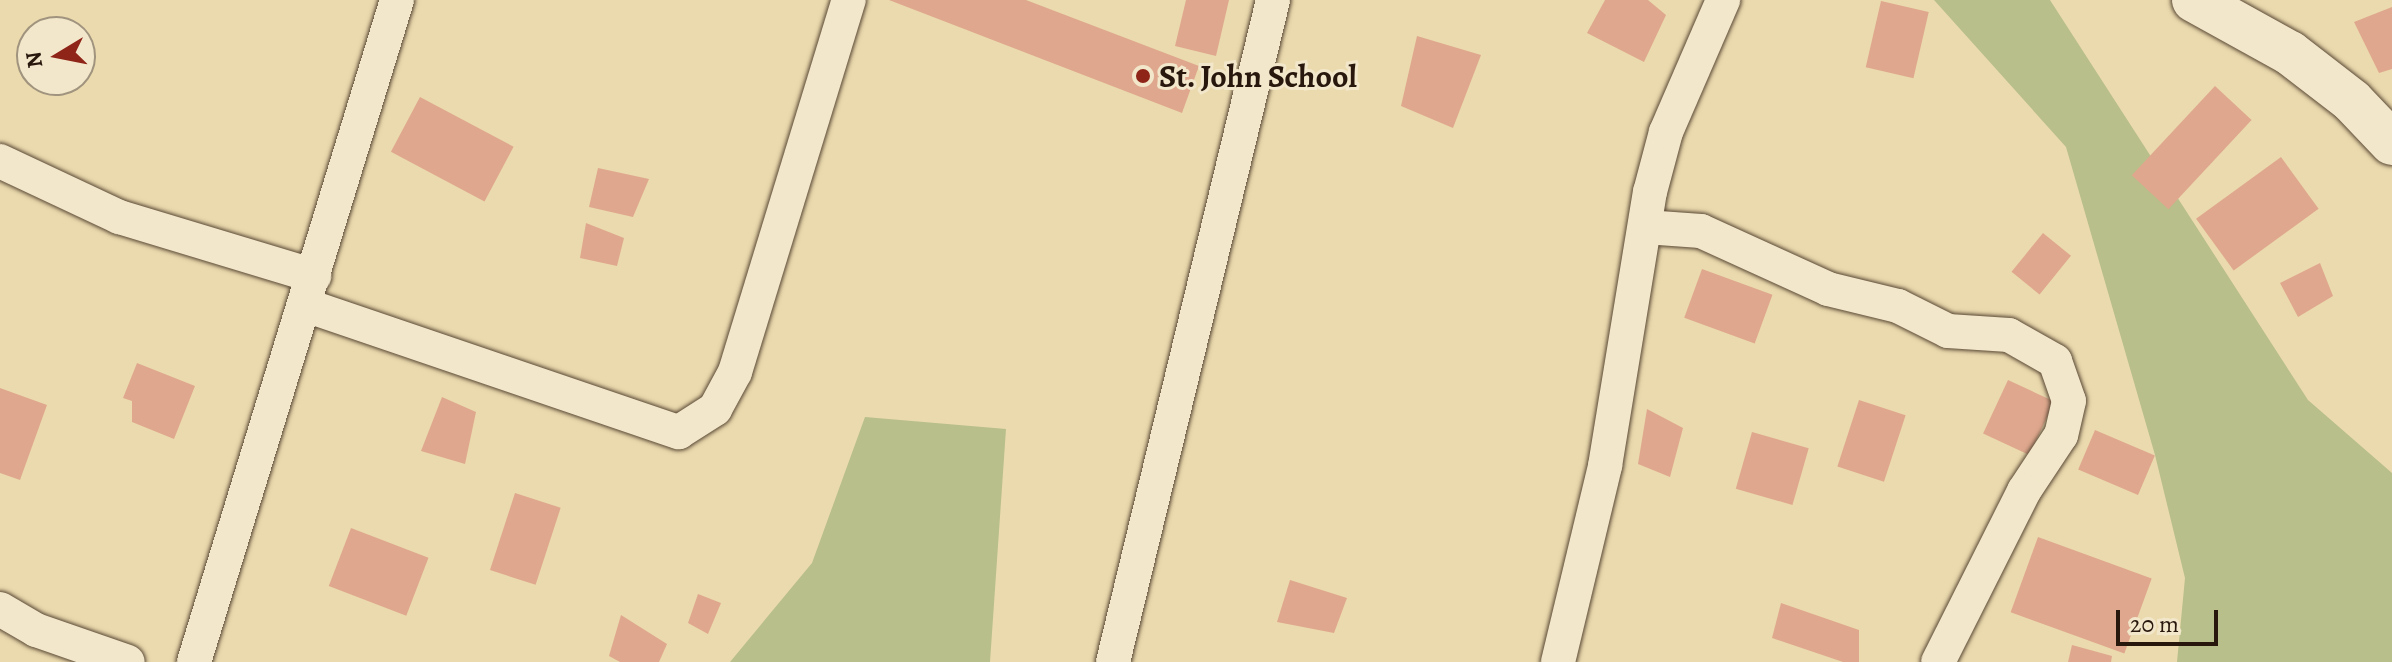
<!DOCTYPE html>
<html>
<head>
<meta charset="utf-8">
<style>
	body { margin:0 }
	#map { position:relative; width:2392px; height:662px; overflow:hidden; background:#ebdaae; font-family:Alegreya,serif }
	div>[style] { position:absolute }
	[style*='--x'] { left:calc(var(--x)*1px); top:calc(var(--y)*1px); width:calc(var(--w)*1px); rotate:calc(var(--a)*1deg) }
	.green>* { inset:0; background:#b8bf8a }
	.building>* { inset:0; background:#dfa88e; transform-origin:0 0 }
	.roads { filter:drop-shadow(0 0 2px #594835) drop-shadow(0 0 2px #594835) }
	.street>* { height:34px; margin:-17px; padding:0 17px; transform-origin:17px; border-radius:17px; background:#f2e7ca }
	.secondary>* { height:44px; margin:-22px; padding:0 22px; transform-origin:22px; border-radius:22px; background:#f2e7ca }
	.dots>* { width:22px; height:22px; translate:-50% -50%; box-sizing:border-box; border:4px solid #f2e7ca; border-radius:50% }
	span { translate:-50% -50%; white-space:nowrap; text-align:center; line-height:1.15; -webkit-text-stroke:6px #f2e7ca; paint-order:stroke }
	.poi-label { font-size:32px; color:#28170d; font-weight:700 }
	.left { translate:0 -50%; text-align:left }
	.north { position:absolute; left:16px; top:16px; width:80px; height:80px; box-sizing:border-box; background:#f2e7ca; border:2px solid #a1947e; border-radius:50%; rotate:260deg; font-size:22px; font-weight:700; line-height:32px; text-align:center; color:#28170d }
	.north::after { content:''; display:block; margin:auto; width:28px; height:36px; background:#8f2418; clip-path:polygon(50% 0,100% 100%,50% 72%,0 100%) }
	.scale { position:absolute; left:2116px; top:610px; width:102px; height:36px; box-sizing:border-box; border:4px solid #28170d; border-top:0; padding-left:10px; font-size:24px; line-height:28px; white-space:nowrap; color:#28170d; -webkit-text-stroke:6px #f2e7ca; paint-order:stroke }
</style>
</head>
<body>
<div id="map">
	<div class="green">
		<div style="clip-path:polygon(1934px 0,2050px 0,2308px 400px,2392px 473px,2392px 662px,2177px 662px,2185px 578px,2155px 455px,2066px 147px)"></div>
		<div style="clip-path:polygon(865px 417px,1006px 429px,990px 662px,730px 662px,812px 563px)"></div>
	</div>
	<div class="building">
		<div style="clip-path:polygon(889px 0,1026px 0,1199px 66px,1182px 113px)"></div>
		<div style="clip-path:polygon(1186px 0,1229px 0,1216px 56px,1175px 46px)"></div>
		<div style="clip-path:polygon(1605px 0,1648px 0,1666px 15px,1644px 62px,1587px 33px)"></div>
		<div style="left:1881px;top:1px;width:49px;height:68px;rotate:13deg"></div>
		<div style="clip-path:polygon(2392px 7px,2392px 69px,2379px 73px,2354px 22px)"></div>
		<div style="clip-path:polygon(1417px 36px,1481px 55px,1453px 128px,1401px 106px)"></div>
		<div style="left:2215px;top:86px;width:50px;height:122px;rotate:43deg"></div>
		<div style="left:420px;top:97px;width:106px;height:62px;rotate:28deg"></div>
		<div style="left:2281px;top:157px;width:64px;height:105px;rotate:54deg"></div>
		<div style="clip-path:polygon(598px 168px,649px 179px,633px 217px,589px 207px)"></div>
		<div style="clip-path:polygon(586px 223px,624px 238px,617px 266px,580px 258px)"></div>
		<div style="left:2043px;top:233px;width:36px;height:50px;rotate:39deg"></div>
		<div style="clip-path:polygon(2320px 263px,2333px 296px,2298px 317px,2280px 283px)"></div>
		<div style="left:1702px;top:269px;width:75px;height:52px;rotate:20deg"></div>
		<div style="clip-path:polygon(137px 363px,195px 386px,174px 439px,132px 422px,132px 401px,123px 398px)"></div>
		<div style="left:2008px;top:380px;width:51px;height:59px;rotate:25deg"></div>
		<div style="clip-path:polygon(0 388px,47px 405px,20px 480px,0 473px)"></div>
		<div style="clip-path:polygon(442px 397px,476px 412px,465px 464px,421px 451px)"></div>
		<div style="left:1859px;top:400px;width:49px;height:70px;rotate:18deg"></div>
		<div style="clip-path:polygon(1647px 409px,1683px 428px,1670px 477px,1638px 464px)"></div>
		<div style="left:2095px;top:430px;width:65px;height:43px;rotate:23deg"></div>
		<div style="left:1752px;top:432px;width:59px;height:59px;rotate:16deg"></div>
		<div style="left:515px;top:493px;width:48px;height:81px;rotate:18deg"></div>
		<div style="left:351px;top:528px;width:83px;height:62px;rotate:21deg"></div>
		<div style="left:2038px;top:537px;width:121px;height:80px;rotate:20deg"></div>
		<div style="clip-path:polygon(1290px 580px,1347px 598px,1334px 633px,1277px 622px)"></div>
		<div style="clip-path:polygon(698px 594px,721px 603px,708px 634px,688px 623px)"></div>
		<div style="clip-path:polygon(1781px 603px,1859px 630px,1859px 662px,1843px 662px,1772px 638px)"></div>
		<div style="clip-path:polygon(621px 615px,667px 644px,659px 662px,620px 662px,609px 656px)"></div>
		<div style="clip-path:polygon(2072px 645px,2112px 656px,2111px 662px,2068px 662px)"></div>
	</div>
	<div class="roads">
		<div class="street">
			<div style="--x:0;--y:161;--w:132;--a:25.2"></div>
			<div style="--x:119;--y:217;--w:204;--a:16.8"></div>
			<div style="--x:1645;--y:227;--w:56;--a:4.1"></div>
			<div style="--x:1701;--y:231;--w:140;--a:24.5"></div>
			<div style="--x:1828;--y:289;--w:72;--a:13.7"></div>
			<div style="--x:1898;--y:306;--w:56;--a:26.6"></div>
			<div style="--x:1948;--y:331;--w:61;--a:3.8"></div>
			<div style="--x:2009;--y:335;--w:53;--a:29.5"></div>
			<div style="--x:2055;--y:361;--w:42;--a:70.7"></div>
			<div style="--x:2069;--y:401;--w:35;--a:103"></div>
			<div style="--x:2061;--y:435;--w:67;--a:123.5"></div>
			<div style="--x:2024;--y:491;--w:191;--a:116.7"></div>
			<div style="--x:305;--y:305;--w:395;--a:18.8"></div>
			<div style="--x:679;--y:432;--w:43;--a:-32.6"></div>
			<div style="--x:715;--y:409;--w:42;--a:-61.6"></div>
			<div style="--x:735;--y:372;--w:389;--a:-73"></div>
			<div style="--x:0;--y:609;--w:42;--a:30.3"></div>
			<div style="--x:36;--y:630;--w:97;--a:19.2"></div>
			<div style="--x:194;--y:662;--w:692;--a:-72.95"></div>
			<div style="--x:1113;--y:662;--w:681;--a:-76.41"></div>
			<div style="--x:1558;--y:662;--w:202;--a:-76.5"></div>
			<div style="--x:1605;--y:466;--w:278;--a:-80.7"></div>
			<div style="--x:1650;--y:192;--w:62;--a:-75.1"></div>
			<div style="--x:1666;--y:132;--w:144;--a:-66.6"></div>
		</div>
		<div class="secondary">
			<div style="--x:2194;--y:0;--w:110;--a:28.9"></div>
			<div style="--x:2290;--y:53;--w:78;--a:37.7"></div>
			<div style="--x:2352;--y:101;--w:58;--a:46.4"></div>
		</div>
	</div>
	<div class="dots">
		<div style="left:1143px;top:76px;background:#8f2418"></div>
	</div>
	<div class="poi-label">
		<span class="left" style="left:1159px;top:76px">St. John School</span>
	</div>
	<div class="north">N</div>
	<div class="scale">20 m</div>
</div>
</body>
</html>
